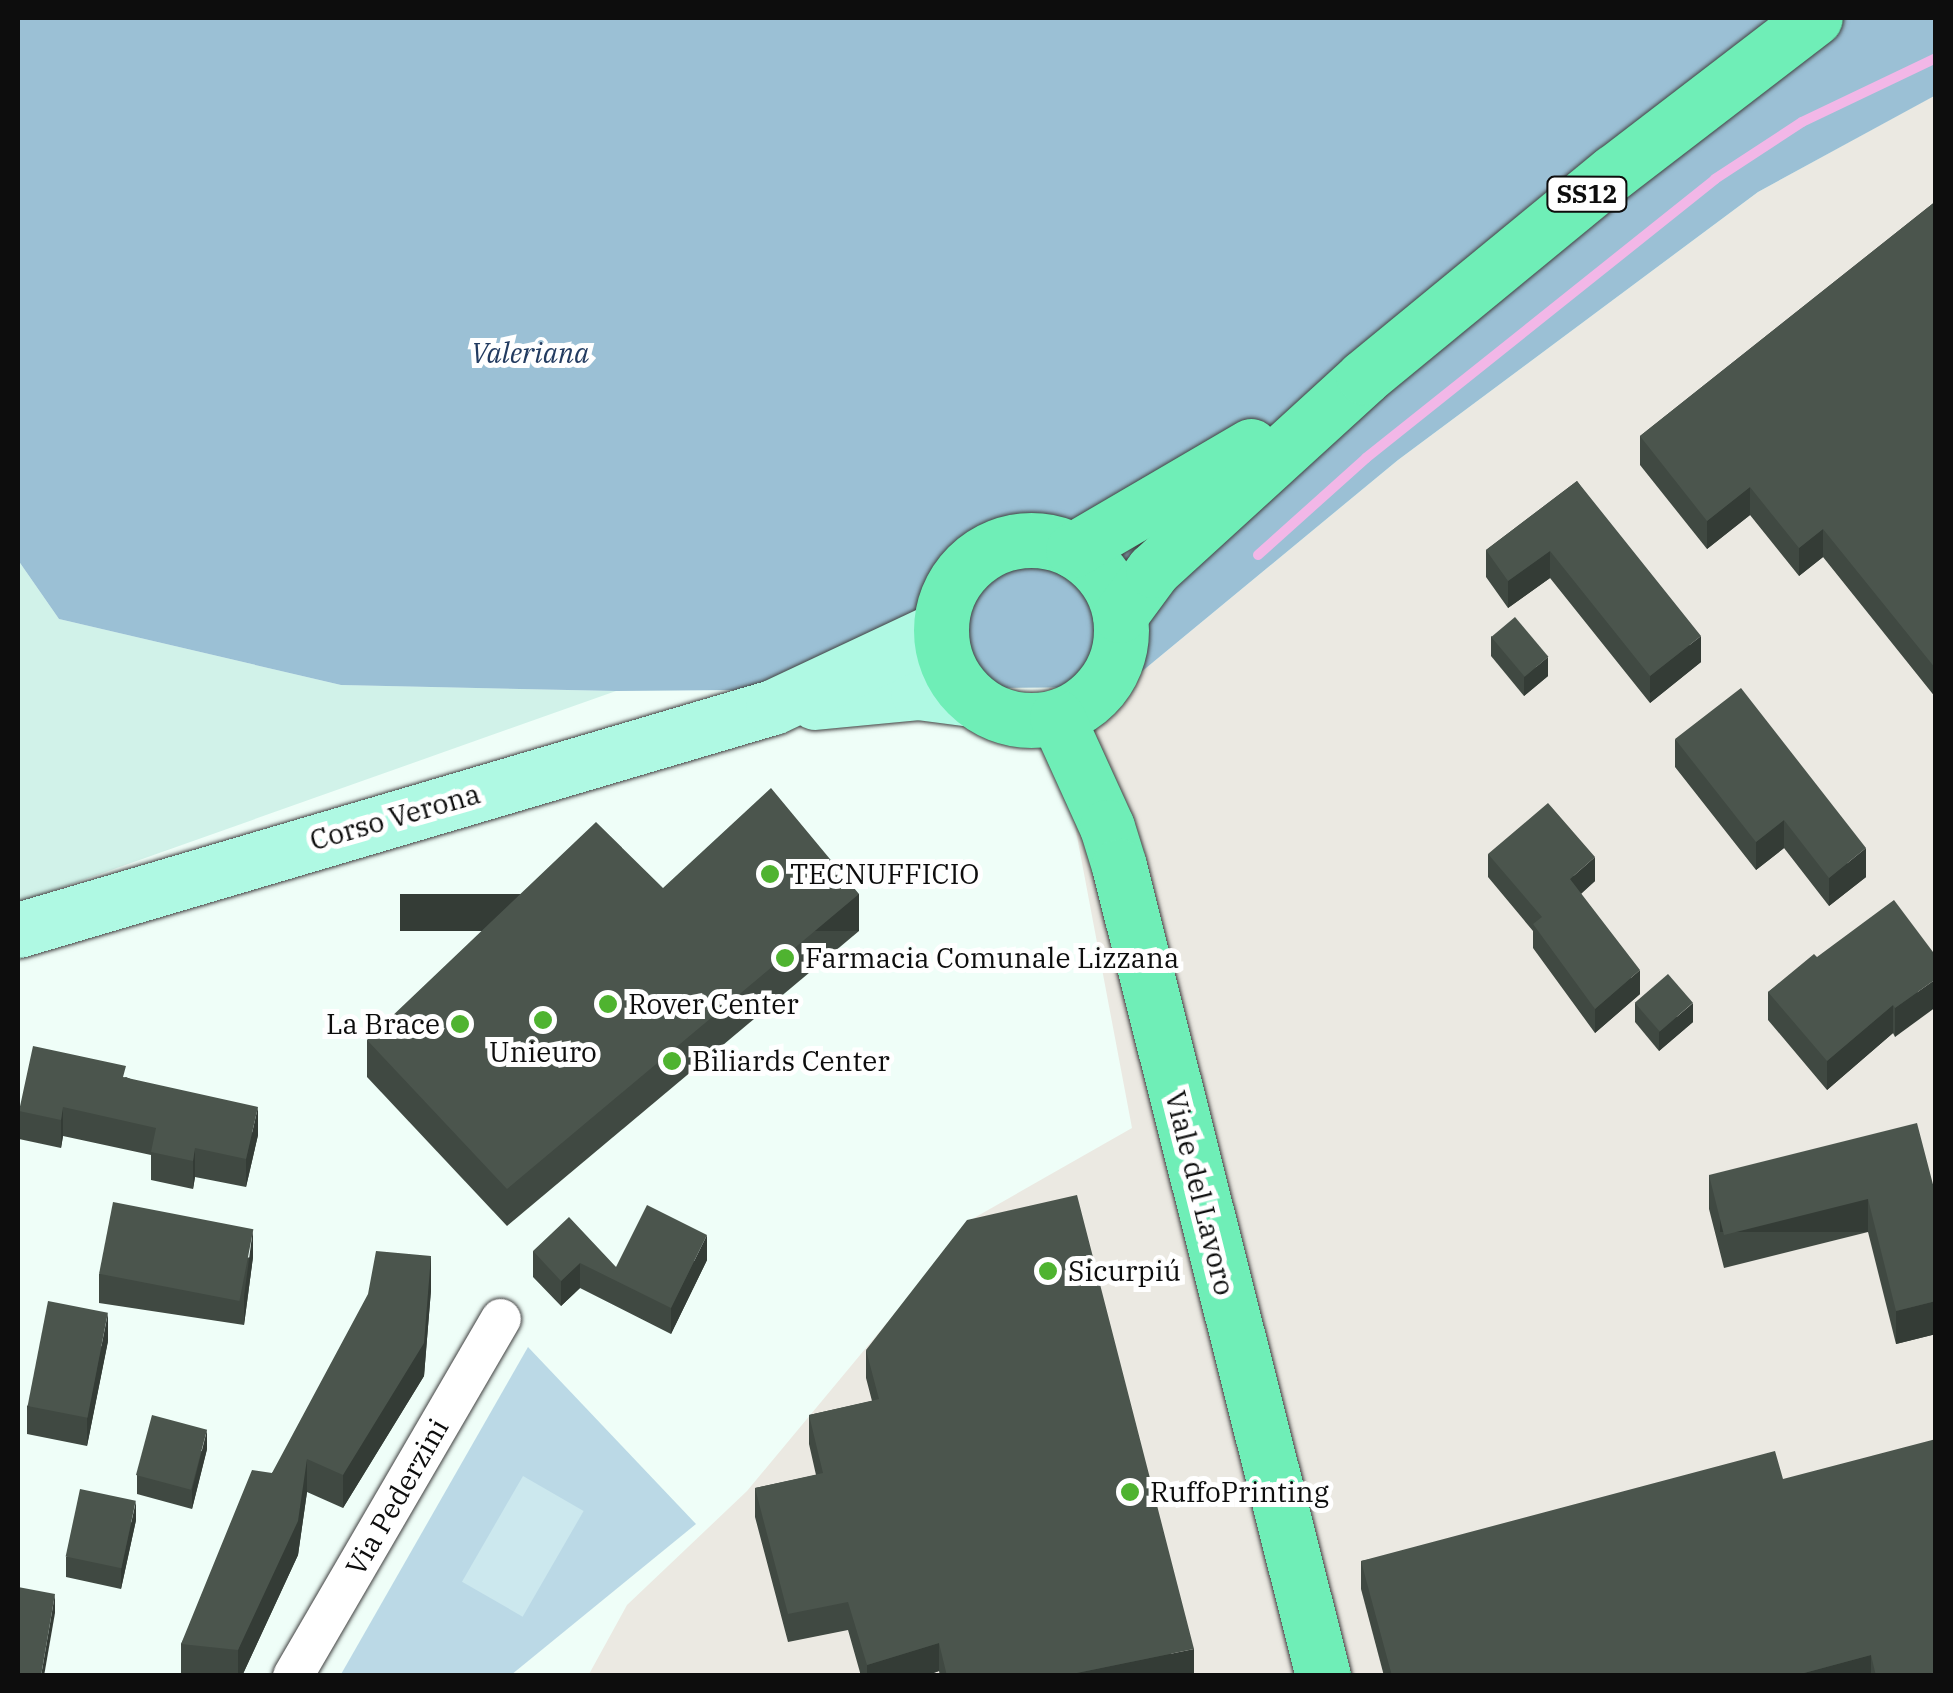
<!DOCTYPE html>
<html>
<head>
<meta charset="utf-8">
<style>
	body { margin:0 }
	#map { position:relative; width:1953px; height:1693px; overflow:hidden; background:#effef8; font-family:"IBM Plex Serif",serif }
	div>[style] { position:absolute }
	[style*='--x'] { left:calc(var(--x)*1px); top:calc(var(--y)*1px); width:calc(var(--w)*1px); rotate:calc(var(--a)*1deg) }
	.industrial>* { inset:0; background:#ebe9e2 }
	.farmland>* { inset:0; background:#d1f2e9 }
	.green>* { inset:0; background:#bbd9e6 }
	.forest>* { inset:0; background:#9bc0d5 }
	.pitch>* { inset:0; background:#cce8ee; transform-origin:0 0 }
	.stream>* { height:10px; margin:-5px; padding:0 5px; transform-origin:5px; border-radius:5px; background:#f2b7e7 }
	.roads { filter:drop-shadow(0 0 2px #404040) drop-shadow(0 0 2px #404040) }
	.street>* { height:40px; margin:-20px; padding:0 20px; transform-origin:20px; border-radius:20px; background:#fff }
	.secondary>* { height:55px; margin:-27.5px; padding:0 27.5px; transform-origin:27.5px; border-radius:27.5px; background:#aff9e3 }
	.primary>* { height:55px; margin:-27.5px; padding:0 27.5px; transform-origin:27.5px; border-radius:27.5px; background:#6feeb7 }
	.primary>.ring { margin:-27.5px; padding:0; box-sizing:content-box; background:none; border:55px solid #6feeb7; border-radius:50% }
	.wall>* { inset:0; background:#404942 }
	.shaded-wall>* { inset:0; background:#343c36; transform-origin:0 0 }
	.building>* { inset:0; background:#4b554d; transform-origin:0 0 }
	.dots>* { width:28px; height:28px; translate:-50% -50%; box-sizing:border-box; border:5px solid #fff; border-radius:50% }
	span { translate:-50% -50%; white-space:nowrap; text-align:center; line-height:1.15; -webkit-text-stroke:10px #fff; paint-order:stroke }
	.shield-label span { padding:2px 8px; background:#fff; border:2px solid; border-radius:8px; -webkit-text-stroke-width:0 }
	.shield-label { font-size:25px; color:#0d0d0d; font-weight:700 }
	.park-label { font-size:28px; color:#223b60; font-style:italic }
	.street-label { font-size:28px; color:#0d0d0d }
	.poi-label { font-size:28px; color:#0d0d0d }
	.left { translate:0 -50%; text-align:left }
	.right { translate:-100% -50%; text-align:right }
	.frame { position:absolute; inset:0; border:20px solid #0d0d0d; pointer-events:none }
</style>
</head>
<body>
<div id="map">
	<div class="industrial">
		<div style="clip-path:polygon(1935px 95px,1935px 1675px,588px 1676px,627px 1605px,747px 1491px,974px 1218px,1132px 1128px,1049px 688px,1123px 687px,1398px 460px,1758px 192px)"></div>
	</div>
	<div class="farmland">
		<div style="clip-path:polygon(18px 560px,59px 619px,341px 685px,616px 691px,18px 903px)"></div>
	</div>
	<div class="green">
		<div style="clip-path:polygon(528px 1347px,696px 1524px,511px 1675px,340px 1676px)"></div>
	</div>
	<div class="forest">
		<div style="clip-path:polygon(18px 18px,1935px 18px,1936px 95px,1758px 192px,1398px 460px,1123px 687px,616px 691px,341px 685px,59px 619px,18px 560px)"></div>
	</div>
	<div class="pitch">
		<div style="left:523px;top:1476px;width:70px;height:122px;rotate:30deg"></div>
	</div>
	<div class="stream">
		<div style="--x:1258;--y:555;--w:145;--a:-41.9"></div>
		<div style="--x:1366;--y:458;--w:447;--a:-38.6"></div>
		<div style="--x:1715;--y:179;--w:104;--a:-33.2"></div>
		<div style="--x:1802;--y:122;--w:148;--a:-25.5"></div>
	</div>
	<div class="roads">
		<div class="street">
			<div style="--x:293;--y:1676;--w:413;--a:-59.8"></div>
		</div>
		<div class="secondary">
			<div style="--x:815;--y:702;--w:103;--a:-5.5"></div>
			<div style="--x:918;--y:692;--w:54;--a:7.4"></div>
			<div style="--x:18;--y:930;--w:787;--a:-16.46"></div>
			<div style="--x:773;--y:707;--w:183;--a:-25.2"></div>
		</div>
		<div class="primary">
			<div class="ring" style="left:941px;top:540px;width:125px;height:125px"></div>
			<div style="--x:1073;--y:550;--w:206;--a:-30.3"></div>
			<div style="--x:1120;--y:615;--w:56;--a:-53.7"></div>
			<div style="--x:1153;--y:570;--w:286;--a:-42.4"></div>
			<div style="--x:1364;--y:377;--w:323;--a:-39.4"></div>
			<div style="--x:1614;--y:172;--w:253;--a:-37.5"></div>
			<div style="--x:1057;--y:717;--w:121;--a:65.6"></div>
			<div style="--x:1107;--y:827;--w:41;--a:72.9"></div>
			<div style="--x:1119;--y:866;--w:835;--a:75.86"></div>
		</div>
	</div>
	<div class="wall">
		<div style="clip-path:polygon(1936px 201px,1936px 698px,1823px 557px,1799px 576px,1750px 515px,1707px 549px,1640px 465px,1640px 436px)"></div>
		<div style="clip-path:polygon(1577px 481px,1701px 662px,1650px 703px,1550px 578px,1508px 608px,1486px 577px,1486px 550px)"></div>
		<div style="clip-path:polygon(1491px 636px,1548px 676px,1524px 696px,1491px 656px)"></div>
		<div style="clip-path:polygon(1675px 739px,1866px 877px,1829px 906px,1784px 848px,1756px 870px,1675px 767px)"></div>
		<div style="clip-path:polygon(1488px 854px,1595px 881px,1581px 894px,1640px 994px,1595px 1033px,1533px 948px,1533px 931px,1488px 877px)"></div>
		<div style="clip-path:polygon(663px 888px,859px 931px,507px 1226px,367px 1077px,367px 1040px)"></div>
		<div style="clip-path:polygon(1936px 956px,1895px 1037px,1893px 1033px,1827px 1090px,1768px 1020px,1768px 992px,1817px 957px)"></div>
		<div style="clip-path:polygon(1635px 1003px,1693px 1022px,1659px 1051px,1635px 1022px)"></div>
		<div style="clip-path:polygon(126px 1077px,258px 1135px,246px 1187px,195px 1177px,193px 1189px,151px 1180px,151px 1155px,63px 1136px,61px 1148px,19px 1139px,19px 1111px)"></div>
		<div style="clip-path:polygon(1709px 1175px,1936px 1196px,1936px 1334px,1896px 1344px,1868px 1232px,1724px 1268px,1709px 1209px)"></div>
		<div style="clip-path:polygon(533px 1251px,616px 1267px,707px 1260px,671px 1334px,580px 1288px,561px 1306px,533px 1277px)"></div>
		<div style="clip-path:polygon(253px 1257px,244px 1325px,99px 1303px,99px 1274px)"></div>
		<div style="clip-path:polygon(431px 1290px,424px 1376px,343px 1508px,307px 1492px,298px 1555px,242px 1676px,181px 1676px,181px 1644px,272px 1473px)"></div>
		<div style="clip-path:polygon(108px 1341px,87px 1446px,27px 1434px,27px 1406px)"></div>
		<div style="clip-path:polygon(866px 1350px,1194px 1676px,940px 1676px,939px 1671px,925px 1676px,861px 1676px,848px 1630px,788px 1642px,755px 1517px,755px 1488px,816px 1475px,809px 1444px,809px 1415px,872px 1401px,866px 1378px)"></div>
		<div style="clip-path:polygon(207px 1449px,192px 1509px,137px 1494px,137px 1475px)"></div>
		<div style="clip-path:polygon(1783px 1479px,1936px 1676px,1384px 1676px,1361px 1589px,1361px 1561px)"></div>
		<div style="clip-path:polygon(136px 1520px,121px 1589px,66px 1577px,66px 1557px)"></div>
	</div>
	<div class="shaded-wall">
		<div style="clip-path:polygon(1750px 487px,1750px 515px,1707px 549px,1707px 521px)"></div>
		<div style="clip-path:polygon(1823px 529px,1823px 557px,1799px 576px,1799px 548px)"></div>
		<div style="clip-path:polygon(1550px 551px,1550px 578px,1508px 608px,1508px 581px)"></div>
		<div style="clip-path:polygon(1701px 636px,1701px 662px,1650px 703px,1650px 676px)"></div>
		<div style="clip-path:polygon(1548px 657px,1548px 676px,1524px 696px,1524px 677px)"></div>
		<div style="clip-path:polygon(1784px 820px,1784px 848px,1756px 870px,1756px 842px)"></div>
		<div style="clip-path:polygon(1866px 848px,1866px 877px,1829px 906px,1829px 878px)"></div>
		<div style="clip-path:polygon(1595px 857px,1595px 881px,1570px 903px,1570px 879px)"></div>
		<div style="left:859px;top:894px;width:37px;height:459px;rotate:90deg"></div>
		<div style="clip-path:polygon(1640px 970px,1640px 994px,1595px 1033px,1595px 1009px)"></div>
		<div style="clip-path:polygon(1936px 979px,1936px 1007px,1895px 1037px,1895px 1008px)"></div>
		<div style="clip-path:polygon(1693px 1003px,1693px 1022px,1659px 1051px,1659px 1032px)"></div>
		<div style="clip-path:polygon(1893px 1005px,1893px 1033px,1827px 1090px,1827px 1061px)"></div>
		<div style="clip-path:polygon(63px 1107px,63px 1136px,61px 1148px,61px 1120px)"></div>
		<div style="clip-path:polygon(258px 1107px,258px 1135px,246px 1187px,246px 1159px)"></div>
		<div style="clip-path:polygon(195px 1148px,195px 1177px,193px 1189px,193px 1161px)"></div>
		<div style="left:1868px;top:1199px;width:33px;height:148px;rotate:90deg"></div>
		<div style="clip-path:polygon(253px 1229px,253px 1257px,244px 1325px,244px 1297px)"></div>
		<div style="clip-path:polygon(707px 1235px,707px 1260px,671px 1334px,671px 1308px)"></div>
		<div style="clip-path:polygon(431px 1256px,431px 1290px,424px 1376px,343px 1508px,343px 1475px)"></div>
		<div style="clip-path:polygon(580px 1263px,580px 1288px,561px 1306px,561px 1281px)"></div>
		<div style="clip-path:polygon(1936px 1301px,1936px 1334px,1896px 1344px,1896px 1311px)"></div>
		<div style="clip-path:polygon(108px 1313px,108px 1341px,87px 1446px,87px 1418px)"></div>
		<div style="clip-path:polygon(207px 1430px,207px 1449px,192px 1509px,192px 1490px)"></div>
		<div style="clip-path:polygon(307px 1459px,307px 1492px,298px 1555px,242px 1676px,238px 1676px,238px 1650px)"></div>
		<div style="clip-path:polygon(136px 1501px,136px 1520px,121px 1589px,121px 1569px)"></div>
		<div style="clip-path:polygon(55px 1594px,55px 1613px,44px 1676px,41px 1676px)"></div>
		<div style="clip-path:polygon(939px 1643px,939px 1671px,925px 1676px,867px 1676px,867px 1665px)"></div>
		<div style="clip-path:polygon(1194px 1649px,1194px 1676px,1062px 1676px)"></div>
		<div style="clip-path:polygon(1871px 1655px,1871px 1676px,1793px 1676px)"></div>
	</div>
	<div class="building">
		<div style="clip-path:polygon(1936px 201px,1936px 669px,1823px 529px,1799px 548px,1750px 487px,1707px 521px,1640px 436px)"></div>
		<div style="clip-path:polygon(1577px 481px,1701px 636px,1650px 676px,1550px 551px,1508px 581px,1486px 550px)"></div>
		<div style="left:1515px;top:617px;width:52px;height:31px;rotate:50deg"></div>
		<div style="clip-path:polygon(1741px 688px,1866px 848px,1829px 878px,1784px 820px,1756px 842px,1675px 739px)"></div>
		<div style="clip-path:polygon(771px 788px,859px 894px,507px 1189px,367px 1040px,596px 822px,663px 888px)"></div>
		<div style="clip-path:polygon(1548px 803px,1595px 857px,1570px 879px,1640px 970px,1595px 1009px,1533px 924px,1542px 917px,1488px 854px)"></div>
		<div style="clip-path:polygon(1894px 900px,1936px 956px,1936px 979px,1895px 1008px,1893px 1005px,1827px 1061px,1768px 992px,1814px 954px,1817px 957px)"></div>
		<div style="left:1668px;top:974px;width:38px;height:44px;rotate:49deg"></div>
		<div style="clip-path:polygon(33px 1046px,126px 1066px,123px 1077px,258px 1107px,246px 1159px,195px 1148px,193px 1161px,151px 1152px,156px 1128px,63px 1107px,61px 1120px,19px 1111px)"></div>
		<div style="clip-path:polygon(1917px 1123px,1936px 1196px,1936px 1301px,1896px 1311px,1868px 1199px,1724px 1235px,1709px 1175px)"></div>
		<div style="clip-path:polygon(1077px 1195px,1194px 1649px,1062px 1676px,947px 1676px,939px 1643px,867px 1665px,848px 1602px,788px 1614px,755px 1488px,823px 1473px,809px 1415px,879px 1399px,866px 1350px,967px 1220px)"></div>
		<div style="left:113px;top:1202px;width:143px;height:73px;rotate:11deg"></div>
		<div style="clip-path:polygon(647px 1205px,707px 1235px,671px 1308px,580px 1263px,561px 1281px,533px 1251px,569px 1217px,616px 1267px)"></div>
		<div style="clip-path:polygon(376px 1251px,431px 1256px,424px 1343px,343px 1475px,307px 1459px,298px 1521px,238px 1650px,181px 1644px,252px 1470px,272px 1473px,368px 1294px)"></div>
		<div style="left:48px;top:1301px;width:61px;height:107px;rotate:11deg"></div>
		<div style="left:152px;top:1415px;width:57px;height:62px;rotate:15deg"></div>
		<div style="clip-path:polygon(1936px 1439px,1936px 1676px,1876px 1676px,1871px 1655px,1793px 1676px,1392px 1676px,1361px 1561px,1775px 1451px,1783px 1479px)"></div>
		<div style="left:80px;top:1489px;width:57px;height:69px;rotate:12deg"></div>
		<div style="clip-path:polygon(18px 1587px,55px 1594px,41px 1676px,18px 1675px)"></div>
	</div>
	<div class="dots">
		<div style="left:770px;top:874px;background:#4fb330"></div>
		<div style="left:785px;top:958px;background:#4fb330"></div>
		<div style="left:608px;top:1004px;background:#4fb330"></div>
		<div style="left:543px;top:1020px;background:#4fb330"></div>
		<div style="left:460px;top:1024px;background:#4fb330"></div>
		<div style="left:672px;top:1061px;background:#4fb330"></div>
		<div style="left:1048px;top:1271px;background:#4fb330"></div>
		<div style="left:1130px;top:1492px;background:#4fb330"></div>
	</div>
	<div class="shield-label">
		<span style="left:1587px;top:194px">SS12</span>
	</div>
	<div class="park-label">
		<span style="left:530px;top:353px">Valeriana</span>
	</div>
	<div class="street-label">
		<span style="left:395px;top:817px;rotate:-16deg">Corso Verona</span>
		<span style="left:1200px;top:1193px;rotate:76deg">Viale del Lavoro</span>
		<span style="left:397px;top:1497px;rotate:-60deg">Via Pederzini</span>
	</div>
	<div class="poi-label">
		<span class="left" style="left:790px;top:874px">TECNUFFICIO</span>
		<span class="left" style="left:805px;top:958px">Farmacia Comunale Lizzana</span>
		<span class="left" style="left:628px;top:1004px">Rover Center</span>
		<span class="right" style="left:440px;top:1024px">La Brace</span>
		<span style="left:543px;top:1052px">Unieuro</span>
		<span class="left" style="left:692px;top:1061px">Biliards Center</span>
		<span class="left" style="left:1068px;top:1271px">Sicurpiú</span>
		<span class="left" style="left:1150px;top:1492px">RuffoPrinting</span>
	</div>
	<div class="frame"></div>
</div>
</body>
</html>
